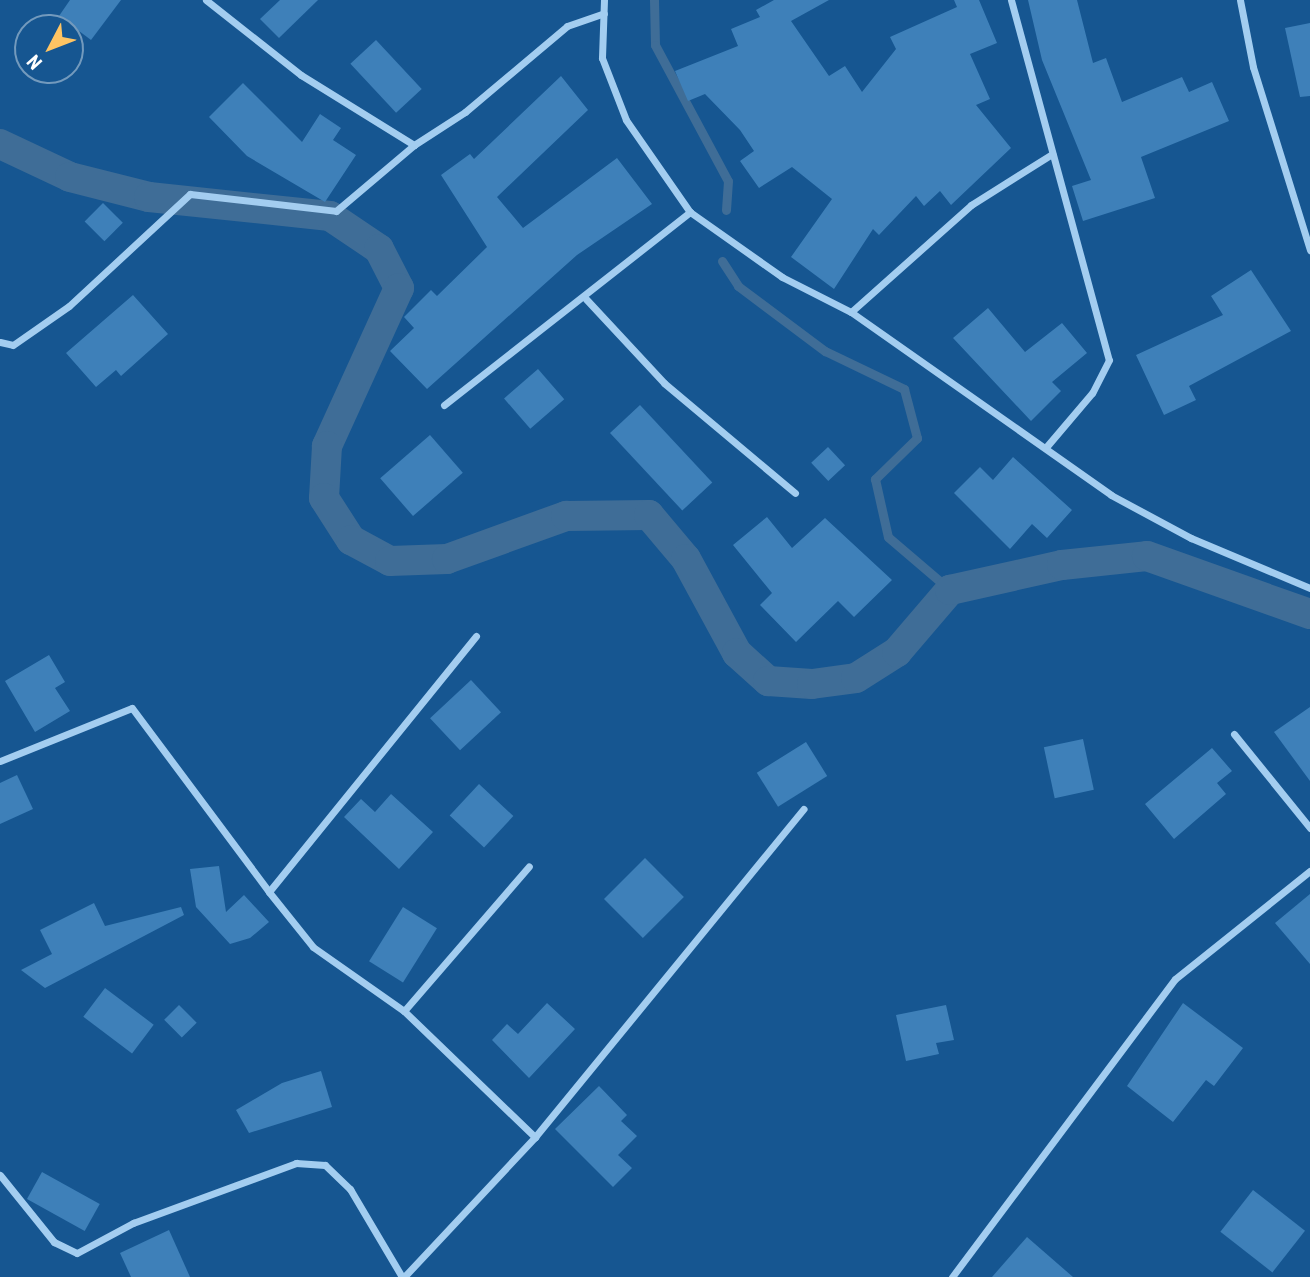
<!DOCTYPE html>
<html>
<head>
<meta charset="utf-8">
<style>
	body { margin:0 }
	#map { position:relative; width:1310px; height:1277px; overflow:hidden; background:#165691; font-family:"Roboto Condensed",sans-serif }
	div>[style] { position:absolute }
	[style*='--x'] { left:calc(var(--x)*1px); top:calc(var(--y)*1px); width:calc(var(--w)*1px); rotate:calc(var(--a)*1deg) }
	.stream>* { height:9px; margin:-4.5px; padding:0 4.5px; transform-origin:4.5px; border-radius:4.5px; background:#3f6d97 }
	.canal>* { height:30px; margin:-15px; padding:0 15px; transform-origin:15px; border-radius:15px; background:#3f6d97 }
	.building>* { inset:0; background:#3e80b9; transform-origin:0 0 }
	.street>* { height:7px; margin:-3.5px; padding:0 3.5px; transform-origin:3.5px; border-radius:3.5px; background:#a3cdf0 }
	span { translate:-50% -50%; white-space:nowrap; text-align:center; line-height:1.15; -webkit-text-stroke:5px #165691; paint-order:stroke }
	.north { position:absolute; left:14px; top:14px; width:70px; height:70px; box-sizing:border-box; background:#165691; border:2px solid #739abd; border-radius:50%; rotate:228deg; font-size:19px; font-weight:700; line-height:28px; text-align:center; color:#fff }
	.north::after { content:''; display:block; margin:auto; width:24px; height:32px; background:#ffc463; clip-path:polygon(50% 0,100% 100%,50% 72%,0 100%) }
</style>
</head>
<body>
<div id="map">
	<div class="stream">
		<div style="--x:654;--y:0;--w:45;--a:88.7"></div>
		<div style="--x:655;--y:45;--w:154;--a:61.8"></div>
		<div style="--x:728;--y:181;--w:29;--a:94"></div>
		<div style="--x:722;--y:261;--w:30;--a:57"></div>
		<div style="--x:738;--y:286;--w:109;--a:36.8"></div>
		<div style="--x:825;--y:351;--w:88;--a:25.7"></div>
		<div style="--x:904;--y:389;--w:51;--a:75.1"></div>
		<div style="--x:917;--y:438;--w:59;--a:135.7"></div>
		<div style="--x:875;--y:479;--w:59;--a:77.4"></div>
		<div style="--x:888;--y:537;--w:82;--a:40.5"></div>
	</div>
	<div class="canal">
		<div style="--x:0;--y:144;--w:77;--a:25.2"></div>
		<div style="--x:70;--y:177;--w:81;--a:14.2"></div>
		<div style="--x:149;--y:197;--w:182;--a:6"></div>
		<div style="--x:330;--y:216;--w:59;--a:34"></div>
		<div style="--x:379;--y:249;--w:44;--a:62.9"></div>
		<div style="--x:399;--y:288;--w:174;--a:114.5"></div>
		<div style="--x:327;--y:446;--w:52;--a:93.3"></div>
		<div style="--x:324;--y:498;--w:50;--a:57.3"></div>
		<div style="--x:351;--y:540;--w:44;--a:28.3"></div>
		<div style="--x:390;--y:561;--w:57;--a:-2"></div>
		<div style="--x:447;--y:559;--w:127;--a:-19.9"></div>
		<div style="--x:566;--y:516;--w:83;--a:-0.7"></div>
		<div style="--x:649;--y:515;--w:57;--a:49.9"></div>
		<div style="--x:686;--y:559;--w:107;--a:61.5"></div>
		<div style="--x:737;--y:653;--w:42;--a:42.1"></div>
		<div style="--x:768;--y:681;--w:44;--a:3.9"></div>
		<div style="--x:812;--y:684;--w:44;--a:-7.8"></div>
		<div style="--x:856;--y:678;--w:49;--a:-32.4"></div>
		<div style="--x:897;--y:652;--w:82;--a:-49.5"></div>
		<div style="--x:950;--y:590;--w:115;--a:-12.6"></div>
		<div style="--x:1062;--y:565;--w:85;--a:-6"></div>
		<div style="--x:1147;--y:556;--w:173;--a:19.6"></div>
	</div>
	<div class="building">
		<div style="clip-path:polygon(70px 0,121px 0,91px 40px,59px 16px)"></div>
		<div style="clip-path:polygon(280px 0,318px 0,279px 38px,260px 19px)"></div>
		<div style="clip-path:polygon(774px 0,829px 0,791px 21px,829px 76px,845px 66px,862px 92px,896px 49px,890px 37px,957px 7px,954px 0,979px 0,997px 43px,970px 54px,990px 99px,976px 105px,1011px 148px,951px 205px,940px 191px,924px 206px,916px 196px,879px 235px,873px 229px,834px 289px,791px 257px,832px 199px,792px 167px,759px 188px,740px 161px,754px 151px,740px 130px,705px 94px,688px 101px,675px 71px,738px 46px,731px 29px,760px 17px,756px 10px)"></div>
		<div style="clip-path:polygon(1028px 0,1077px 0,1093px 63px,1106px 58px,1122px 102px,1182px 77px,1189px 92px,1212px 82px,1229px 121px,1141px 157px,1155px 198px,1083px 221px,1072px 186px,1091px 180px,1042px 60px)"></div>
		<div style="clip-path:polygon(1310px 23px,1310px 96px,1300px 97px,1285px 28px)"></div>
		<div style="left:376px;top:40px;width:67px;height:35px;rotate:47deg"></div>
		<div style="clip-path:polygon(561px 76px,588px 110px,497px 197px,523px 228px,617px 158px,652px 204px,577px 255px,427px 389px,390px 351px,414px 328px,404px 317px,431px 290px,437px 296px,487px 247px,441px 175px,470px 154px,474px 159px)"></div>
		<div style="clip-path:polygon(243px 83px,302px 142px,320px 114px,341px 128px,333px 140px,356px 155px,325px 202px,247px 156px,209px 117px)"></div>
		<div style="left:103px;top:203px;width:28px;height:26px;rotate:45deg"></div>
		<div style="clip-path:polygon(1251px 270px,1291px 331px,1189px 386px,1196px 400px,1164px 415px,1136px 355px,1223px 315px,1211px 296px)"></div>
		<div style="clip-path:polygon(133px 295px,168px 334px,121px 376px,116px 370px,96px 387px,66px 353px)"></div>
		<div style="clip-path:polygon(988px 308px,1025px 352px,1062px 323px,1087px 353px,1052px 382px,1061px 391px,1031px 421px,953px 338px)"></div>
		<div style="left:538px;top:369px;width:40px;height:45px;rotate:49deg"></div>
		<div style="left:640px;top:405px;width:106px;height:41px;rotate:47deg"></div>
		<div style="left:430px;top:435px;width:50px;height:66px;rotate:49deg"></div>
		<div style="left:828px;top:447px;width:25px;height:23px;rotate:47deg"></div>
		<div style="clip-path:polygon(1013px 457px,1072px 510px,1047px 538px,1032px 524px,1010px 549px,954px 493px,980px 467px,993px 480px)"></div>
		<div style="clip-path:polygon(767px 517px,792px 548px,825px 518px,892px 580px,854px 617px,838px 601px,796px 642px,760px 605px,772px 593px,733px 545px)"></div>
		<div style="clip-path:polygon(49px 655px,65px 682px,55px 688px,70px 711px,35px 732px,5px 681px)"></div>
		<div style="left:471px;top:680px;width:44px;height:56px;rotate:47deg"></div>
		<div style="clip-path:polygon(1310px 707px,1310px 781px,1274px 732px)"></div>
		<div style="left:1083px;top:739px;width:52px;height:40px;rotate:78deg"></div>
		<div style="left:806px;top:742px;width:40px;height:58px;rotate:58deg"></div>
		<div style="clip-path:polygon(1212px 748px,1232px 771px,1217px 783px,1226px 794px,1174px 839px,1145px 804px)"></div>
		<div style="clip-path:polygon(17px 775px,33px 809px,0 824px,0 783px)"></div>
		<div style="left:479px;top:784px;width:47px;height:43px;rotate:43deg"></div>
		<div style="clip-path:polygon(391px 794px,433px 832px,399px 869px,344px 817px,361px 799px,375px 812px)"></div>
		<div style="left:645px;top:858px;width:55px;height:58px;rotate:45deg"></div>
		<div style="clip-path:polygon(219px 866px,226px 912px,244px 895px,269px 922px,250px 938px,230px 944px,196px 907px,190px 869px)"></div>
		<div style="clip-path:polygon(1310px 894px,1310px 964px,1275px 923px)"></div>
		<div style="clip-path:polygon(94px 903px,105px 926px,181px 907px,184px 915px,45px 988px,21px 970px,52px 954px,40px 930px)"></div>
		<div style="left:403px;top:907px;width:40px;height:64px;rotate:32deg"></div>
		<div style="left:105px;top:988px;width:61px;height:36px;rotate:37deg"></div>
		<div style="clip-path:polygon(547px 1003px,575px 1029px,529px 1078px,492px 1040px,507px 1024px,518px 1034px)"></div>
		<div style="clip-path:polygon(1183px 1003px,1243px 1048px,1214px 1086px,1206px 1080px,1173px 1122px,1127px 1086px)"></div>
		<div style="left:179px;top:1005px;width:25px;height:21px;rotate:45deg"></div>
		<div style="clip-path:polygon(946px 1005px,954px 1040px,936px 1043px,939px 1054px,906px 1061px,896px 1015px)"></div>
		<div style="clip-path:polygon(321px 1071px,332px 1107px,249px 1133px,236px 1110px,282px 1083px)"></div>
		<div style="clip-path:polygon(599px 1086px,627px 1115px,621px 1121px,637px 1136px,618px 1155px,632px 1168px,613px 1187px,555px 1129px)"></div>
		<div style="left:42px;top:1172px;width:66px;height:31px;rotate:29deg"></div>
		<div style="left:1253px;top:1190px;width:66px;height:53px;rotate:38deg"></div>
		<div style="clip-path:polygon(169px 1230px,190px 1277px,131px 1277px,120px 1253px)"></div>
		<div style="clip-path:polygon(1027px 1237px,1073px 1277px,992px 1277px)"></div>
	</div>
	<div class="street">
		<div style="--x:206;--y:0;--w:121;--a:38.3"></div>
		<div style="--x:301;--y:75;--w:133;--a:31.8"></div>
		<div style="--x:414;--y:145;--w:61;--a:-32.9"></div>
		<div style="--x:465;--y:112;--w:133;--a:-40.1"></div>
		<div style="--x:567;--y:26;--w:39;--a:-19"></div>
		<div style="--x:604;--y:0;--w:58;--a:92"></div>
		<div style="--x:602;--y:58;--w:66;--a:68.8"></div>
		<div style="--x:626;--y:120;--w:112;--a:55.2"></div>
		<div style="--x:690;--y:212;--w:113;--a:35.2"></div>
		<div style="--x:782;--y:277;--w:77;--a:26.9"></div>
		<div style="--x:851;--y:312;--w:318;--a:35.1"></div>
		<div style="--x:1111;--y:495;--w:91;--a:28.3"></div>
		<div style="--x:1191;--y:538;--w:129;--a:22.8"></div>
		<div style="--x:1011;--y:0;--w:373;--a:74.8"></div>
		<div style="--x:1109;--y:360;--w:37;--a:117"></div>
		<div style="--x:1092;--y:393;--w:70;--a:130.3"></div>
		<div style="--x:1240;--y:0;--w:68;--a:79"></div>
		<div style="--x:1253;--y:67;--w:192;--a:72.7"></div>
		<div style="--x:586;--y:299;--w:115;--a:47.1"></div>
		<div style="--x:664;--y:383;--w:171;--a:40"></div>
		<div style="--x:851;--y:312;--w:161;--a:-41.7"></div>
		<div style="--x:971;--y:205;--w:96;--a:-32.2"></div>
		<div style="--x:0;--y:342;--w:13;--a:13"></div>
		<div style="--x:13;--y:345;--w:68;--a:-34.9"></div>
		<div style="--x:69;--y:306;--w:165;--a:-42.8"></div>
		<div style="--x:190;--y:194;--w:147;--a:6.6"></div>
		<div style="--x:336;--y:211;--w:102;--a:-40.2"></div>
		<div style="--x:444;--y:405;--w:313;--a:-38.1"></div>
		<div style="--x:476;--y:636;--w:329;--a:129"></div>
		<div style="--x:269;--y:892;--w:70;--a:51.3"></div>
		<div style="--x:313;--y:947;--w:111;--a:35.1"></div>
		<div style="--x:404;--y:1011;--w:182;--a:43.9"></div>
		<div style="--x:1234;--y:734;--w:121;--a:51"></div>
		<div style="--x:0;--y:761;--w:142;--a:-21.9"></div>
		<div style="--x:132;--y:708;--w:229;--a:53.3"></div>
		<div style="--x:404;--y:1011;--w:191;--a:-49.2"></div>
		<div style="--x:0;--y:1175;--w:86;--a:51.1"></div>
		<div style="--x:54;--y:1242;--w:25;--a:26"></div>
		<div style="--x:77;--y:1253;--w:64;--a:-28.2"></div>
		<div style="--x:133;--y:1223;--w:174;--a:-20.2"></div>
		<div style="--x:296;--y:1163;--w:29;--a:4"></div>
		<div style="--x:325;--y:1165;--w:35;--a:44"></div>
		<div style="--x:350;--y:1189;--w:102;--a:59.4"></div>
		<div style="--x:404;--y:1277;--w:192;--a:-46.9"></div>
		<div style="--x:535;--y:1137;--w:424;--a:-50.7"></div>
		<div style="--x:952;--y:1277;--w:372;--a:-53.2"></div>
		<div style="--x:1175;--y:979;--w:173;--a:-38.7"></div>
	</div>
	<div class="north">N</div>
</div>
</body>
</html>
